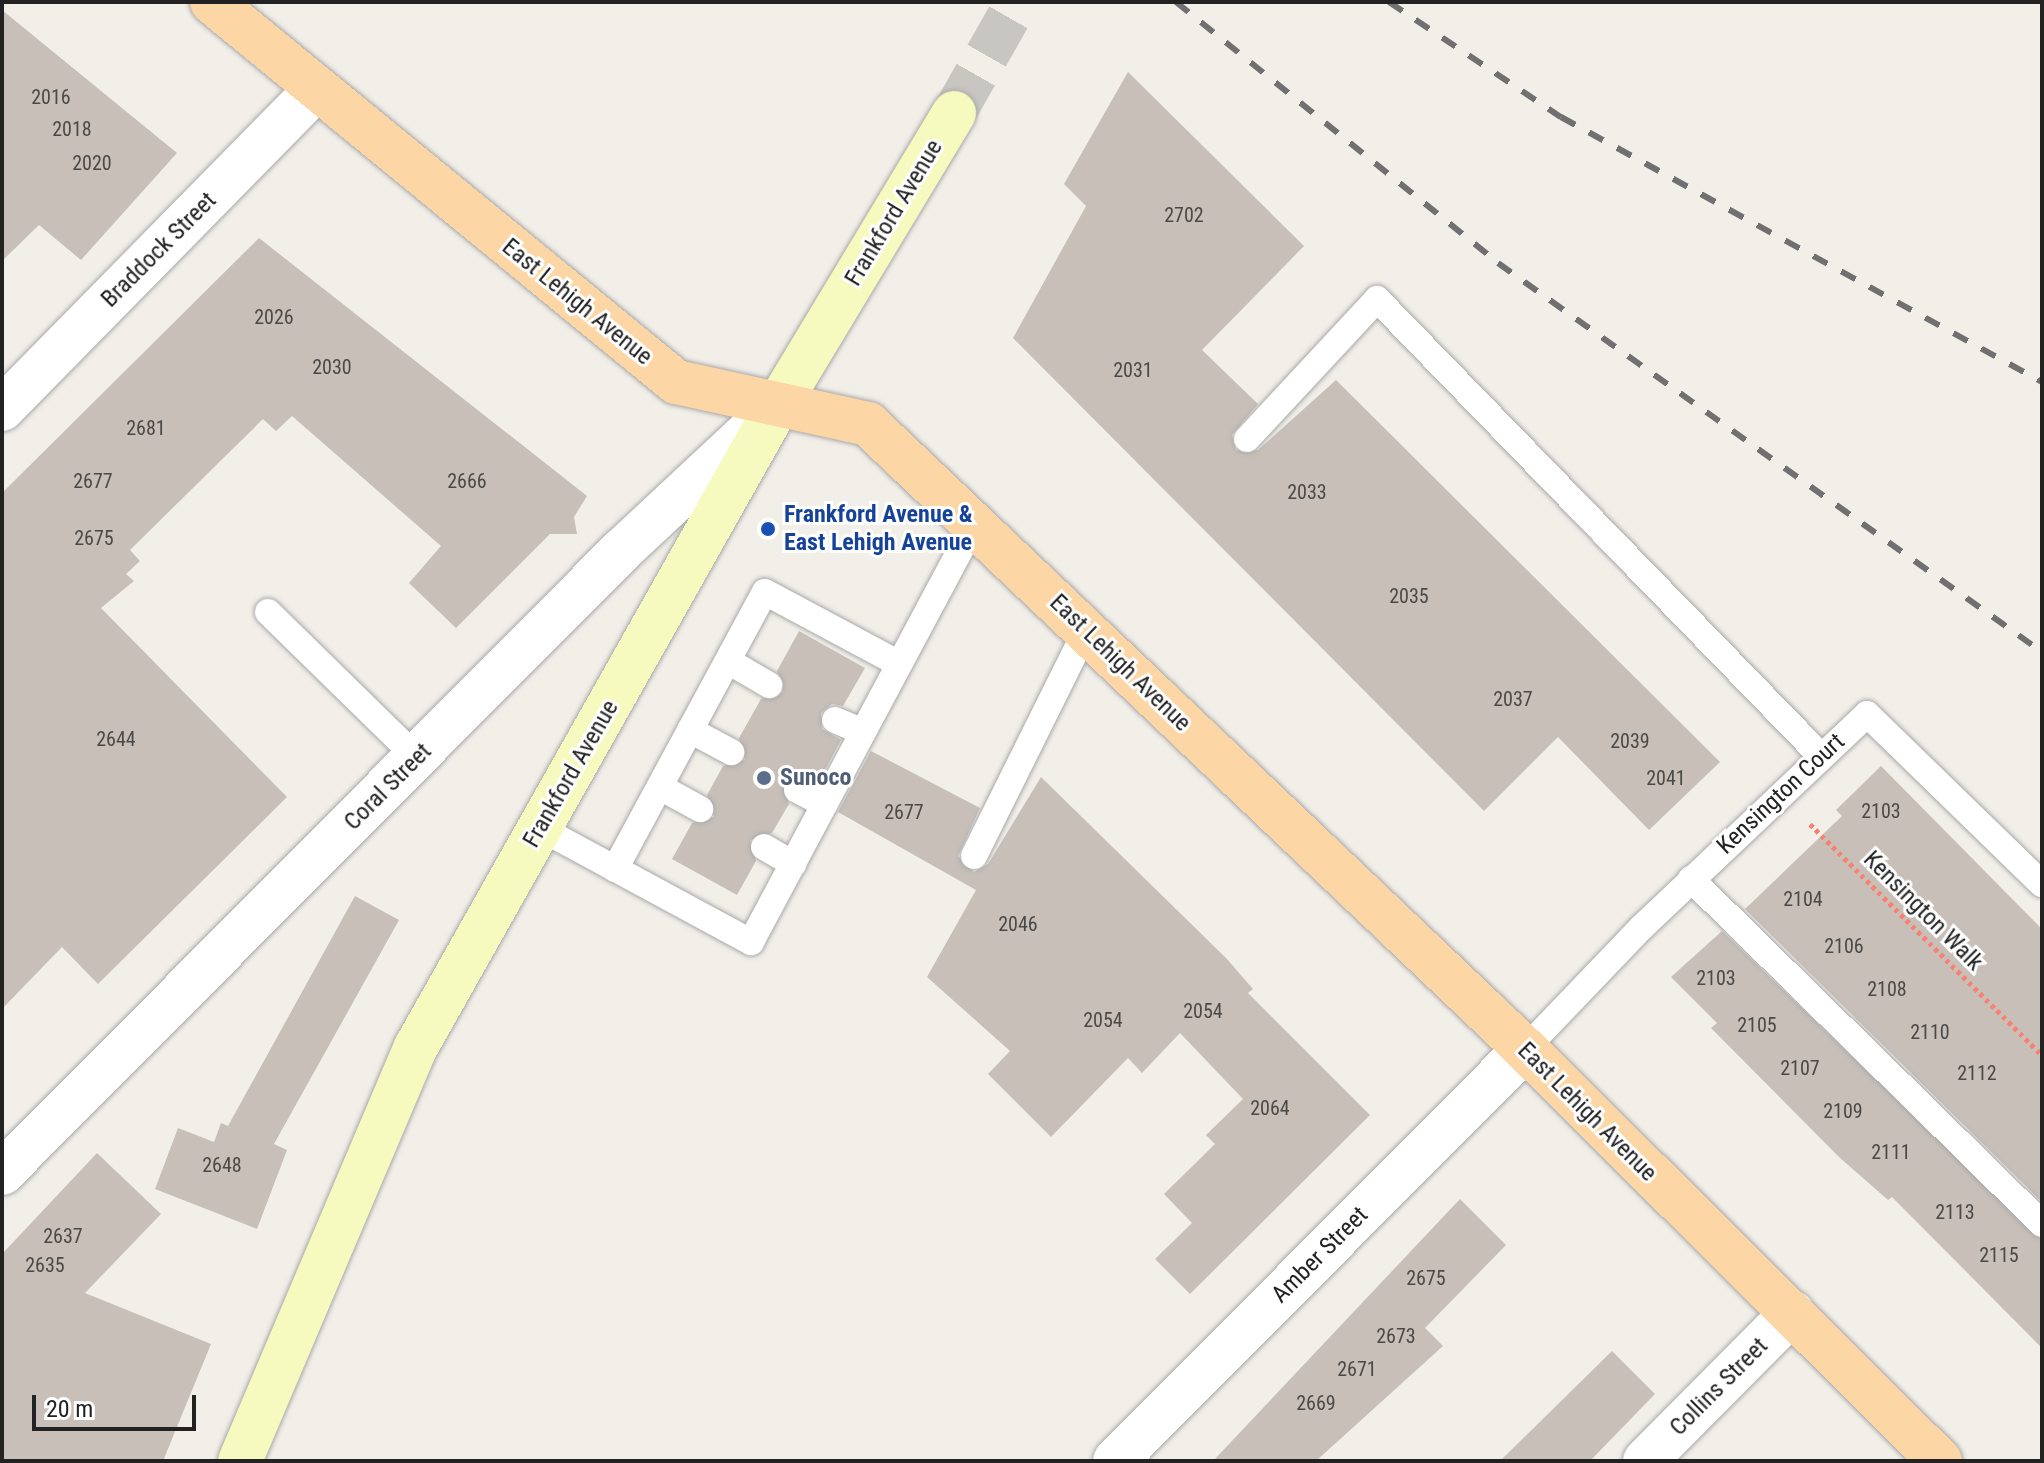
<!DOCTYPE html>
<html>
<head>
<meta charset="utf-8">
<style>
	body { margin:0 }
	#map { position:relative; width:2044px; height:1463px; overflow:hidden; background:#f2efe9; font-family:"Roboto Condensed",sans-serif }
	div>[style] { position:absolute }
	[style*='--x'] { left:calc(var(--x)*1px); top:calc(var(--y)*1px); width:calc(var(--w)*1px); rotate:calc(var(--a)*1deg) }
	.building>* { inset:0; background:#c7bfb8 }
	.secondary-tunnel>* { height:44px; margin-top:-22px; transform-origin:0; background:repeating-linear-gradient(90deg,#c8c6c1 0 44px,transparent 0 66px) }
	.path>* { height:5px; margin-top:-2.5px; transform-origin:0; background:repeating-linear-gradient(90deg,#fa8072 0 4px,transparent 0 8px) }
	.roads { filter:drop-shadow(0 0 2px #a9a9a9) drop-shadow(0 0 2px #a9a9a9) }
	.service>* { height:26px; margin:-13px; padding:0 13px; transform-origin:13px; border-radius:13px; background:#fff }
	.minor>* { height:44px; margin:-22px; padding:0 22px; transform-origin:22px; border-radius:22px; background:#fff }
	.secondary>* { height:44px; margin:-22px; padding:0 22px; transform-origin:22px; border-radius:22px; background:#f7fabf }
	.primary>* { height:44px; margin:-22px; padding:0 22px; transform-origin:22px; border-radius:22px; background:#fcd6a4 }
	.rail>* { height:6px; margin-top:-3px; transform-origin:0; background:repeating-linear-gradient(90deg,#707070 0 16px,transparent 0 32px) }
	.dots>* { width:22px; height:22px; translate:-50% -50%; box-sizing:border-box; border:4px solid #fff; border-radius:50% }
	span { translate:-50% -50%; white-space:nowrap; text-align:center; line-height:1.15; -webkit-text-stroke:6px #fff; paint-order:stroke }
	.number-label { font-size:20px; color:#4b4948 }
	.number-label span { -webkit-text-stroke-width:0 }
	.street-label { font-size:24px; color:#222 }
	.transit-label { font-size:24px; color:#164399; font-weight:700 }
	.left { translate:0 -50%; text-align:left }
	.service-label { font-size:24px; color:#4e5e75; font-weight:700 }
	.frame { position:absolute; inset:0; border:4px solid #222; pointer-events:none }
	.scale { position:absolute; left:32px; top:1395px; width:164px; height:36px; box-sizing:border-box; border:4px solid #222; border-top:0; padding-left:10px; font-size:24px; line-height:28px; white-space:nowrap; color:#222; -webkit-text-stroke:6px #fff; paint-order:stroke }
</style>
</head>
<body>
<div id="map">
	<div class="building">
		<div style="clip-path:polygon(2px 10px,177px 153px,81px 260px,39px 225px,2px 261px)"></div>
		<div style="clip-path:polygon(1128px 72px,1304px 246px,1202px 350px,1258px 404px,1232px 435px,1236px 450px,1258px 450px,1336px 380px,1720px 762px,1649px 830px,1558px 737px,1484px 811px,1013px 338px,1086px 206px,1064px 184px)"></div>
		<div style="clip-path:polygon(259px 238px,587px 496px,574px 517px,577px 534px,550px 534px,456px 628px,409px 583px,441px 546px,292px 416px,276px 431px,263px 419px,130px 550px,140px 561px,126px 574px,134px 581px,101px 608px,287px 797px,98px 984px,62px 947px,2px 1009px,2px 493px)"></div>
		<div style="clip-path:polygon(799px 631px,865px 668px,843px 706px,832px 704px,821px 713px,822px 729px,841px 740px,818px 783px,797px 774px,783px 782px,789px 804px,772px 833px,750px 840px,756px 861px,737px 895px,672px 859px,692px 823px,714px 817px,707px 795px,723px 766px,745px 760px,739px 738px,761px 699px,783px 692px,777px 671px)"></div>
		<div style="clip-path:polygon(871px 751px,980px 808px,958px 856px,974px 872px,988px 864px,1041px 777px,1227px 959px,1253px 989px,1248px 993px,1370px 1115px,1190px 1294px,1155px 1259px,1192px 1223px,1164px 1194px,1215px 1144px,1206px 1135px,1243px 1099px,1180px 1033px,1142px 1073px,1128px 1058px,1051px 1137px,988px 1074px,1010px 1051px,927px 977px,976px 890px,838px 812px)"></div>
		<div style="clip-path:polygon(1881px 766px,2042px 929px,2042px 1202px,1745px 909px,1842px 816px,1836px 810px)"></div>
		<div style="clip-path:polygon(355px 896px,399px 920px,274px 1144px,287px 1150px,257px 1229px,155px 1189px,178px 1128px,214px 1142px,221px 1123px,228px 1126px)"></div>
		<div style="clip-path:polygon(1722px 931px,2042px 1240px,2042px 1348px,1892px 1197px,1888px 1200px,1839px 1157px,1711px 1028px,1717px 1023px,1671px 977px)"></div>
		<div style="clip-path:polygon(97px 1153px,161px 1214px,85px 1293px,211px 1344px,163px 1461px,2px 1461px,2px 1254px)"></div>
		<div style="clip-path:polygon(1460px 1199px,1506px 1245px,1425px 1328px,1443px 1346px,1316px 1461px,1213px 1461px)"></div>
		<div style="clip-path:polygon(1612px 1351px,1655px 1394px,1590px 1461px,1500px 1461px)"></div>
	</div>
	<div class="secondary-tunnel">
		<div style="--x:954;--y:113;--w:128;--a:-60.4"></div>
	</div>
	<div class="path">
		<div style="--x:1810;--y:824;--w:327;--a:44.9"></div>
	</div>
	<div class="roads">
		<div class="service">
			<div style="--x:1247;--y:439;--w:191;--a:-47.1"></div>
			<div style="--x:1377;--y:299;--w:637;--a:45.83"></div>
			<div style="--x:268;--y:612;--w:209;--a:44.4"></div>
			<div style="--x:728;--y:661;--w:48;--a:30.3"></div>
			<div style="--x:835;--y:720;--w:30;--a:23"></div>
			<div style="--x:690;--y:730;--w:47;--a:28.2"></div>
			<div style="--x:660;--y:787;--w:46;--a:28.8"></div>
			<div style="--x:797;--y:790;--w:31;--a:27"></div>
			<div style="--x:540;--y:828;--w:240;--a:28.4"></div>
			<div style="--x:751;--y:942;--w:474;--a:-61.9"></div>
			<div style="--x:764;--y:847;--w:34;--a:30"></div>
			<div style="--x:974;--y:856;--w:252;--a:-63.6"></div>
			<div style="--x:615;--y:869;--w:315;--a:-61.6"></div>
			<div style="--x:765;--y:592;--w:152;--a:28.2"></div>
			<div style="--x:1691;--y:879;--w:492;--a:44.5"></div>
			<div style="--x:1525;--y:1049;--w:168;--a:-46.2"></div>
			<div style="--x:1641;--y:928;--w:311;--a:-43.4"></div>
			<div style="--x:1867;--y:714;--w:244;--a:44.2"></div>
		</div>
		<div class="minor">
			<div style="--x:2;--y:409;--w:446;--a:-45.5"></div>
			<div style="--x:2;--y:1173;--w:878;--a:-45.14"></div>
			<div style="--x:621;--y:551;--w:200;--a:-43"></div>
			<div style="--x:1115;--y:1461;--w:581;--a:-45.14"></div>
			<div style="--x:1645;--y:1461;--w:209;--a:-45.2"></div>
		</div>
		<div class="secondary">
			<div style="--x:240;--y:1461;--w:450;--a:-67"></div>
			<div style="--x:416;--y:1047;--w:737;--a:-60.58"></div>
			<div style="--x:778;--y:405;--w:341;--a:-58.9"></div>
		</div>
		<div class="primary">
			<div style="--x:212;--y:2;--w:600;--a:39.32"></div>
			<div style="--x:676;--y:382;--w:197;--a:12.3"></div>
			<div style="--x:868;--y:424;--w:907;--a:43.57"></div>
			<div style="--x:1525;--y:1049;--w:585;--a:44.79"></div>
		</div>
	</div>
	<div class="rail">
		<div style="--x:1176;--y:2;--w:414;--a:39"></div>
		<div style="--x:1498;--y:263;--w:669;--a:35.57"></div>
		<div style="--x:1389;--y:2;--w:207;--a:33.8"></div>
		<div style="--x:1561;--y:117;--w:549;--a:28.85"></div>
	</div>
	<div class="dots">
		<div style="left:768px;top:529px;background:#1a4fb4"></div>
		<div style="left:764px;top:778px;background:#5c6f8a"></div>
	</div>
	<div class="number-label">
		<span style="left:51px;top:97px">2016</span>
		<span style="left:72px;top:129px">2018</span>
		<span style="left:92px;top:163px">2020</span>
		<span style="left:1184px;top:215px">2702</span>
		<span style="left:274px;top:317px">2026</span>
		<span style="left:332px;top:367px">2030</span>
		<span style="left:1133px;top:370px">2031</span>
		<span style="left:146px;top:428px">2681</span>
		<span style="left:93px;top:481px">2677</span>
		<span style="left:467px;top:481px">2666</span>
		<span style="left:1307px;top:492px">2033</span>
		<span style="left:94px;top:538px">2675</span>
		<span style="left:1409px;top:596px">2035</span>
		<span style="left:1513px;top:699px">2037</span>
		<span style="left:116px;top:739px">2644</span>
		<span style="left:1630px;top:741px">2039</span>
		<span style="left:1666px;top:778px">2041</span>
		<span style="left:1881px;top:811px">2103</span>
		<span style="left:904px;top:812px">2677</span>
		<span style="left:1803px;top:899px">2104</span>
		<span style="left:1018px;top:924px">2046</span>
		<span style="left:1844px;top:946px">2106</span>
		<span style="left:1716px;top:978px">2103</span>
		<span style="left:1887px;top:989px">2108</span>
		<span style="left:1203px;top:1011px">2054</span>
		<span style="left:1103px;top:1020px">2054</span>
		<span style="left:1757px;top:1025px">2105</span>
		<span style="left:1930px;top:1032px">2110</span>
		<span style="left:1800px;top:1068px">2107</span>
		<span style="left:1977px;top:1073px">2112</span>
		<span style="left:1270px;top:1108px">2064</span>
		<span style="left:1843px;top:1111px">2109</span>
		<span style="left:1891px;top:1152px">2111</span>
		<span style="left:222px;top:1165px">2648</span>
		<span style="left:1955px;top:1212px">2113</span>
		<span style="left:63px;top:1236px">2637</span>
		<span style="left:1999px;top:1255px">2115</span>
		<span style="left:45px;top:1265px">2635</span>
		<span style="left:1426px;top:1278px">2675</span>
		<span style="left:1396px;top:1336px">2673</span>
		<span style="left:1357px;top:1369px">2671</span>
		<span style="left:1316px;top:1403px">2669</span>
	</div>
	<div class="street-label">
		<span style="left:894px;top:213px;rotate:-59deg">Frankford Avenue</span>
		<span style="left:159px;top:250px;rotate:-45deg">Braddock Street</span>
		<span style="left:577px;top:302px;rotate:39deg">East Lehigh Avenue</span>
		<span style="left:1120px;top:663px;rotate:44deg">East Lehigh Avenue</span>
		<span style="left:571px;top:774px;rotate:-60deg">Frankford Avenue</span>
		<span style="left:388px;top:787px;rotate:-45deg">Coral Street</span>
		<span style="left:1781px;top:794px;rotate:-43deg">Kensington Court</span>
		<span style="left:1923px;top:911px;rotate:45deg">Kensington Walk</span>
		<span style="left:1587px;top:1112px;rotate:45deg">East Lehigh Avenue</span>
		<span style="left:1320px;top:1255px;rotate:-45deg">Amber Street</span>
		<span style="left:1719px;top:1387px;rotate:-45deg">Collins Street</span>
	</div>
	<div class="transit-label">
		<span class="left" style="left:784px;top:529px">Frankford Avenue &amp;<br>East Lehigh Avenue</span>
	</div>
	<div class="service-label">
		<span class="left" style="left:780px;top:778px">Sunoco</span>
	</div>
	<div class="frame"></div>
	<div class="scale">20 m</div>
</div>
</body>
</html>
